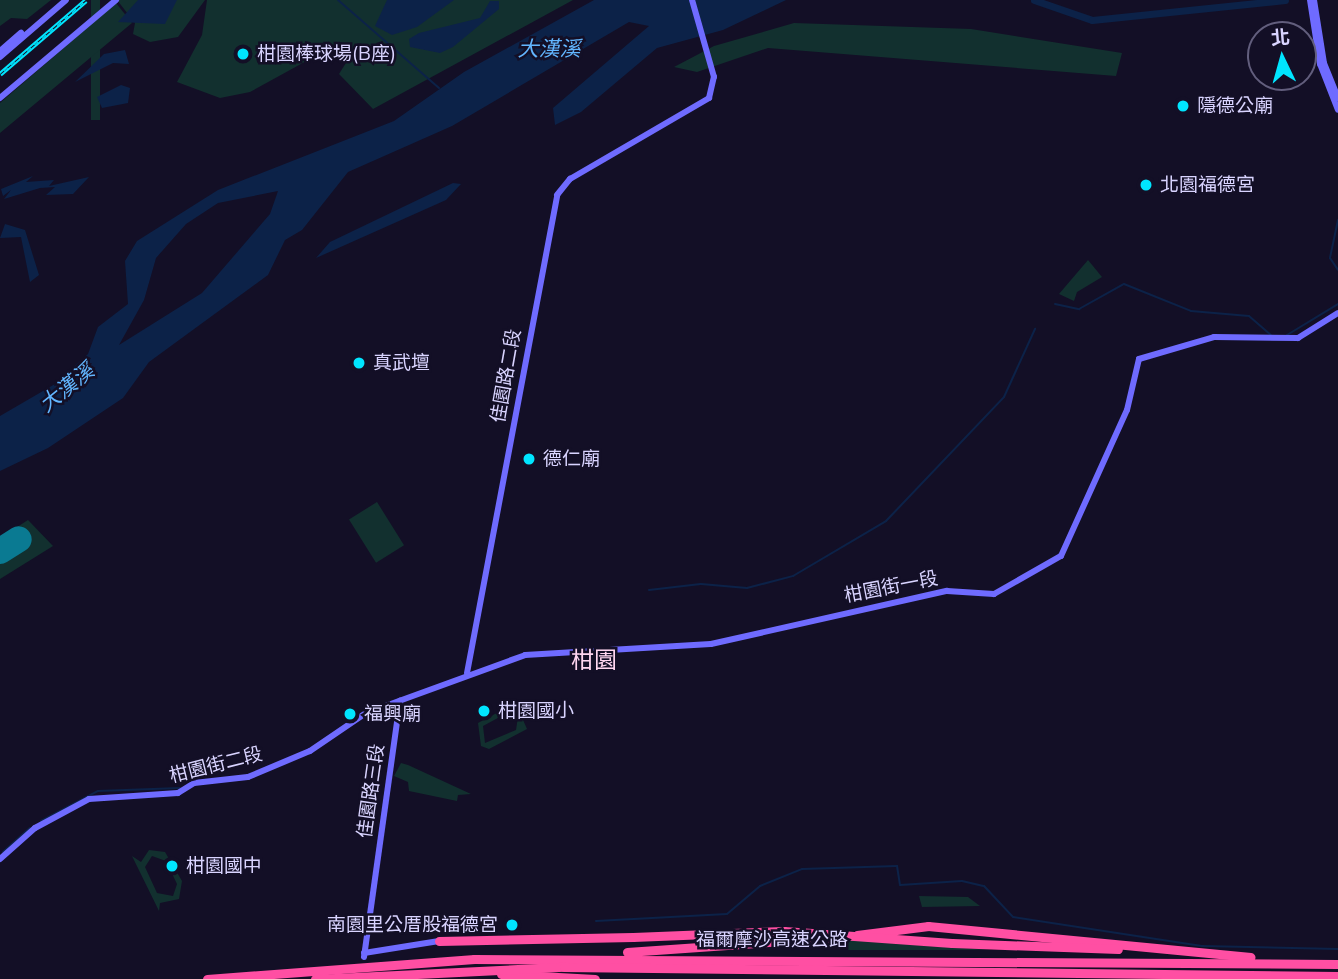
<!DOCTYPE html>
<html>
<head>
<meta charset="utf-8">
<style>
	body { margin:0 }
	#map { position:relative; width:1338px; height:979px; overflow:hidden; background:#130f26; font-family:Mulish,"Noto Sans TC",sans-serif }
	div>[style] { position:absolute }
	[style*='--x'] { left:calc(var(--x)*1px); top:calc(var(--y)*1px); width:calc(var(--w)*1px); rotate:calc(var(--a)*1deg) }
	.green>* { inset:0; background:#12302f; transform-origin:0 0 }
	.water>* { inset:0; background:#0c2248 }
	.stream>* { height:2px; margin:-1px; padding:0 1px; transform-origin:1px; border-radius:1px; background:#0c2248 }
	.river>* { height:7px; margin:-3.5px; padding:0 3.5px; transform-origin:3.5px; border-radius:3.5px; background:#0c2248 }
	.runway>* { height:26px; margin:-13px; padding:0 13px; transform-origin:13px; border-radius:13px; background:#0a7a92 }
	.secondary>* { height:6px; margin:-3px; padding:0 3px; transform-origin:3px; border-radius:3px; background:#6f6bff }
	.highway>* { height:9px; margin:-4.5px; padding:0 4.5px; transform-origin:4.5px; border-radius:4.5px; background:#ff4fa3 }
	.rail>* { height:4.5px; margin-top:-2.25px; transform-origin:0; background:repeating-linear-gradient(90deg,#130f26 0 5px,#00e5ff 0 10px); box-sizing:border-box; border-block:2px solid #00e5ff }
	.highway-bridge>* { height:9px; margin:-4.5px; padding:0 4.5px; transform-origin:4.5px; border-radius:4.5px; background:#ff4fa3 }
	.dots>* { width:19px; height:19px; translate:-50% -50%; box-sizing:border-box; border:4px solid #130f26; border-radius:50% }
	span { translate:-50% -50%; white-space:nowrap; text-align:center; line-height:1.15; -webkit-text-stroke:5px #130f26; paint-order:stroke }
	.poi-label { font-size:19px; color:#d9d4ff }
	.left { translate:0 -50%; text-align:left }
	.right { translate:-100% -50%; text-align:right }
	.street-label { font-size:19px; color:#d9d4ff }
	.water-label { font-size:21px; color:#62b6ff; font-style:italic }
	.quarter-label { font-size:23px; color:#ffd6f0 }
	.north { position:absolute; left:1247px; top:21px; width:70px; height:70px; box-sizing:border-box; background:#130f26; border:2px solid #625e7d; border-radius:50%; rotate:355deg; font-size:19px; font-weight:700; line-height:28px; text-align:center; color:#d9d4ff }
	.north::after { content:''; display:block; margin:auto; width:24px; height:32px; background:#00e5ff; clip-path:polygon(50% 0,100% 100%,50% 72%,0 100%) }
</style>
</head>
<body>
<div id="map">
	<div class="green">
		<div style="clip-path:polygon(0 0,51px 0,27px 19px,11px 18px,0 26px)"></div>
		<div style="left:91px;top:0;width:9px;height:120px"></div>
		<div style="clip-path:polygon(117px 0,205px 0,178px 37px,150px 42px,133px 34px,135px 23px)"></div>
		<div style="clip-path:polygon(207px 0,573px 0,373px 109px,339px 74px,351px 55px,341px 42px,250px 92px,220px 98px,177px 82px,202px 35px)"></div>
		<div style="clip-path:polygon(116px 3px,132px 23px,0 133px,0 103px)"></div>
		<div style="clip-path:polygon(794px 23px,971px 29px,1122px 53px,1116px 76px,768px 48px,697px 72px,674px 67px,714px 46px)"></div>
		<div style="clip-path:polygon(1088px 260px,1102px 277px,1077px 292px,1074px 301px,1059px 294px)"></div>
		<div style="left:377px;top:502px;width:51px;height:33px;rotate:58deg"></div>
		<div style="clip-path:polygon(28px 520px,53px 546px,0 579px,0 538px)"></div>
		<div style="clip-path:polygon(evenodd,508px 707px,520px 713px,527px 729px,489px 749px,481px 746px,478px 723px,508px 707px,509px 712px,518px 717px,516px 730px,485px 743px,483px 726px,509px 712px)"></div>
		<div style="clip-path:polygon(401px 763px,408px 765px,471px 794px,458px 795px,457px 801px,409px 791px,408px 782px,394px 776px)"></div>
		<div style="clip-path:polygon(evenodd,149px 850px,165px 852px,182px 881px,179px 899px,160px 903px,159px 911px,132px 856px,141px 862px,149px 850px,152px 856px,166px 861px,177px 884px,173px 896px,157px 893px,145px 867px,152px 856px)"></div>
		<div style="clip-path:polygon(919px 896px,968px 897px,980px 906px,922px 907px)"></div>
		<div style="clip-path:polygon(848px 939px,928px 946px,990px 950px,848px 950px)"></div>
	</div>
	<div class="water">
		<div style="clip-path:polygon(138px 0,177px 0,165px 24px,118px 22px)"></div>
		<div style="clip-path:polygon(387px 0,454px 0,417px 27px,392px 35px,375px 26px)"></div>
		<div style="clip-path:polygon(evenodd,594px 0,786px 0,723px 30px,657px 48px,581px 112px,555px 125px,553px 108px,649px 26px,629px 22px,452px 126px,348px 172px,302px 230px,285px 240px,268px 275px,149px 362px,123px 398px,48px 448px,0 471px,0 416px,55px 384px,88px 354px,98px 327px,128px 304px,125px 261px,137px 241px,218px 190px,394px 121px,464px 72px,594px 0,278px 191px,270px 214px,202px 293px,119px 345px,144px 300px,156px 258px,186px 224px,218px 203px,278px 191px)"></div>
		<div style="clip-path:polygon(490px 1px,499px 1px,499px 9px,453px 47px,440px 53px,410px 47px,409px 39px,419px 33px,480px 18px)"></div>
		<div style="clip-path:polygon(125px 50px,129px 64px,113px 63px,75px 82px,104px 54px)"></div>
		<div style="clip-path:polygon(121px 85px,130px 88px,128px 103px,102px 108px,97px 97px)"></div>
		<div style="clip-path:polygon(33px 176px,26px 182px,54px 180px,49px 186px,89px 177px,73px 194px,46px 195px,55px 187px,40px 188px,4px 199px,11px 190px,3px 196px,1px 189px)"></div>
		<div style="clip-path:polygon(453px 183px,461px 184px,446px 200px,316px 258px,330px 242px)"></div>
		<div style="clip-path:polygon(5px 224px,25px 230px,39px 275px,30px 282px,21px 237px,0 238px)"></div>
	</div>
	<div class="stream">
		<div style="--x:338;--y:0;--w:134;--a:41.1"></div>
		<div style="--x:1338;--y:220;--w:39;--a:102"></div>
		<div style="--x:1330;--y:258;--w:14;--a:56"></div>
		<div style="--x:1055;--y:304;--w:25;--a:12"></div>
		<div style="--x:1079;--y:309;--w:51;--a:-29.1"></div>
		<div style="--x:1124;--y:284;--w:72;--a:21.9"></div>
		<div style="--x:1191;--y:311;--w:58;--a:4.9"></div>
		<div style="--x:1249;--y:316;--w:29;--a:41"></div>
		<div style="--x:1287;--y:335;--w:60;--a:-31.3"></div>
		<div style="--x:649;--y:590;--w:52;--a:-6.6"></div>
		<div style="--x:701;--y:584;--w:46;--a:5"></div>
		<div style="--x:747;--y:588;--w:48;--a:-14.6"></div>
		<div style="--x:793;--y:576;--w:108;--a:-30.6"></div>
		<div style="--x:886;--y:521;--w:171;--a:-46.4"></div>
		<div style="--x:1004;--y:397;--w:75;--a:-65.5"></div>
		<div style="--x:41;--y:821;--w:64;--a:-27.8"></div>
		<div style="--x:98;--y:791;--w:82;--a:-2.1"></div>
		<div style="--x:3;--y:852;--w:36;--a:-42"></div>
		<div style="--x:596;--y:921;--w:131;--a:-3.1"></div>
		<div style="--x:727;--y:914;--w:43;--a:-40.3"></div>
		<div style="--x:760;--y:886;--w:45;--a:-22"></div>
		<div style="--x:802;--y:869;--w:95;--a:-1.8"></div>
		<div style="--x:897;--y:866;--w:19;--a:81"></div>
		<div style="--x:900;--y:885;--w:62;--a:-3.7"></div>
		<div style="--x:962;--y:881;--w:23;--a:13"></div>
		<div style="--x:984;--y:886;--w:42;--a:46.9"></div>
		<div style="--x:1013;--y:917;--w:191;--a:8.7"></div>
		<div style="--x:1202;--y:946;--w:136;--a:1.3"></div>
	</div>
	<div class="river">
		<div style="--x:1034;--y:0;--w:61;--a:19"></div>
		<div style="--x:1092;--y:20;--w:194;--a:-5.9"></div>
	</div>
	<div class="runway">
		<div style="--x:0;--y:551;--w:22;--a:-32"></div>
	</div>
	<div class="secondary">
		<div style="--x:1310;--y:0;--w:65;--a:81.1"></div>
		<div style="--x:1320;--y:64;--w:49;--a:68.6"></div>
		<div style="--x:1314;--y:0;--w:64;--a:81"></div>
		<div style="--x:1324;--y:63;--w:38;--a:68"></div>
		<div style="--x:0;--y:51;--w:28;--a:-41"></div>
		<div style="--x:0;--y:57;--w:87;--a:-40.8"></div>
		<div style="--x:0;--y:98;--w:152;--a:-40.2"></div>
		<div style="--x:467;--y:673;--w:486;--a:-79.3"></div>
		<div style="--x:557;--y:195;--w:21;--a:-51"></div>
		<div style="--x:570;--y:179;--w:161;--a:-30.2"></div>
		<div style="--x:709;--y:98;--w:22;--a:-77"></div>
		<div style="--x:714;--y:77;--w:80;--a:-105.9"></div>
		<div style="--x:0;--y:859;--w:47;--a:-41.5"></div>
		<div style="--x:35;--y:828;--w:61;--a:-28.2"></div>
		<div style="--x:89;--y:799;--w:89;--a:-3.9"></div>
		<div style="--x:178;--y:793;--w:19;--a:-32"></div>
		<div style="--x:194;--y:783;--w:54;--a:-6.3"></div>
		<div style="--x:248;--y:777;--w:67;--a:-22.8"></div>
		<div style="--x:310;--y:751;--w:68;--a:-34.2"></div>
		<div style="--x:366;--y:713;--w:169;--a:-20"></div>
		<div style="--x:525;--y:655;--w:186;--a:-3.4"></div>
		<div style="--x:711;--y:644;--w:242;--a:-12.7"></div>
		<div style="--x:947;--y:591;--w:47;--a:3.7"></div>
		<div style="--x:994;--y:594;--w:77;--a:-29.6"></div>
		<div style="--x:1061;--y:556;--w:160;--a:-65.7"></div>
		<div style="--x:1127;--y:410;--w:52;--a:-76.8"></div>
		<div style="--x:1139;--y:359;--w:78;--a:-16.3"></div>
		<div style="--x:1214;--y:337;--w:84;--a:0.7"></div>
		<div style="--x:1298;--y:338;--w:47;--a:-32"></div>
		<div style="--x:364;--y:953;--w:76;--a:-9.1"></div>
		<div style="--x:364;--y:957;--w:259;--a:-82"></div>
	</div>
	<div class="highway">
		<div style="--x:857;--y:935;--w:72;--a:-7.2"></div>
		<div style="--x:928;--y:926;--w:324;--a:5.5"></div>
		<div style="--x:439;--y:941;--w:194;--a:-1.2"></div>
		<div style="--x:952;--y:943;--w:166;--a:2.1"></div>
		<div style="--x:627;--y:952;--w:214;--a:-4"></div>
		<div style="--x:501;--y:974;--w:94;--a:3"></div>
		<div style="--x:207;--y:979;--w:268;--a:-4.3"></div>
		<div style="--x:474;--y:959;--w:864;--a:0.33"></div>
		<div style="--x:315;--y:979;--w:249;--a:-2.8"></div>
		<div style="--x:564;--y:967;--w:774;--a:0.67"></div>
	</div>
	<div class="rail">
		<div style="--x:0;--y:74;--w:113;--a:-40.7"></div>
	</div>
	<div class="highway-bridge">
		<div style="--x:633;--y:937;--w:151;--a:-2.3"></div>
		<div style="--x:784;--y:931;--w:168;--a:4.1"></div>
	</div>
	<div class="dots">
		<div style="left:243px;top:54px;background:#00e5ff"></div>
		<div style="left:1183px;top:106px;background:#00e5ff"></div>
		<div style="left:1146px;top:185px;background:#00e5ff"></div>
		<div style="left:359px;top:363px;background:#00e5ff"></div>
		<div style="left:529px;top:459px;background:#00e5ff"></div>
		<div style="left:484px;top:711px;background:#00e5ff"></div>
		<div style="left:350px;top:714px;background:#00e5ff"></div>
		<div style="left:172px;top:866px;background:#00e5ff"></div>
		<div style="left:512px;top:925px;background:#00e5ff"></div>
	</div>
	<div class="poi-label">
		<span class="left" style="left:257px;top:54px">柑園棒球場(B座)</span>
		<span class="left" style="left:1197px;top:106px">隱德公廟</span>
		<span class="left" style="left:1160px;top:185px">北園福德宮</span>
		<span class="left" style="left:373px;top:363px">真武壇</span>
		<span class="left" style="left:543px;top:459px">德仁廟</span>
		<span class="left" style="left:498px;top:711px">柑園國小</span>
		<span class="left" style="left:364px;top:714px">福興廟</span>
		<span class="left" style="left:186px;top:866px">柑園國中</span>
		<span class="right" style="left:498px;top:925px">南園里公厝股福德宮</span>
	</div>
	<div class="street-label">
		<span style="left:506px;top:376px;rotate:-80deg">佳園路二段</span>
		<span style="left:891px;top:587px;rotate:-11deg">柑園街一段</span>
		<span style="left:216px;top:765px;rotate:-14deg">柑園街二段</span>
		<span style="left:371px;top:791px;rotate:-82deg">佳園路三段</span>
		<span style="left:772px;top:940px">福爾摩沙高速公路</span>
	</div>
	<div class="water-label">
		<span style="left:549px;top:48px">大漢溪</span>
		<span style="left:66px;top:387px;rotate:-39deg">大漢溪</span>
	</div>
	<div class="quarter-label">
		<span style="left:594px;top:660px">柑園</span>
	</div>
	<div class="north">北</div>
</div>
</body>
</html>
